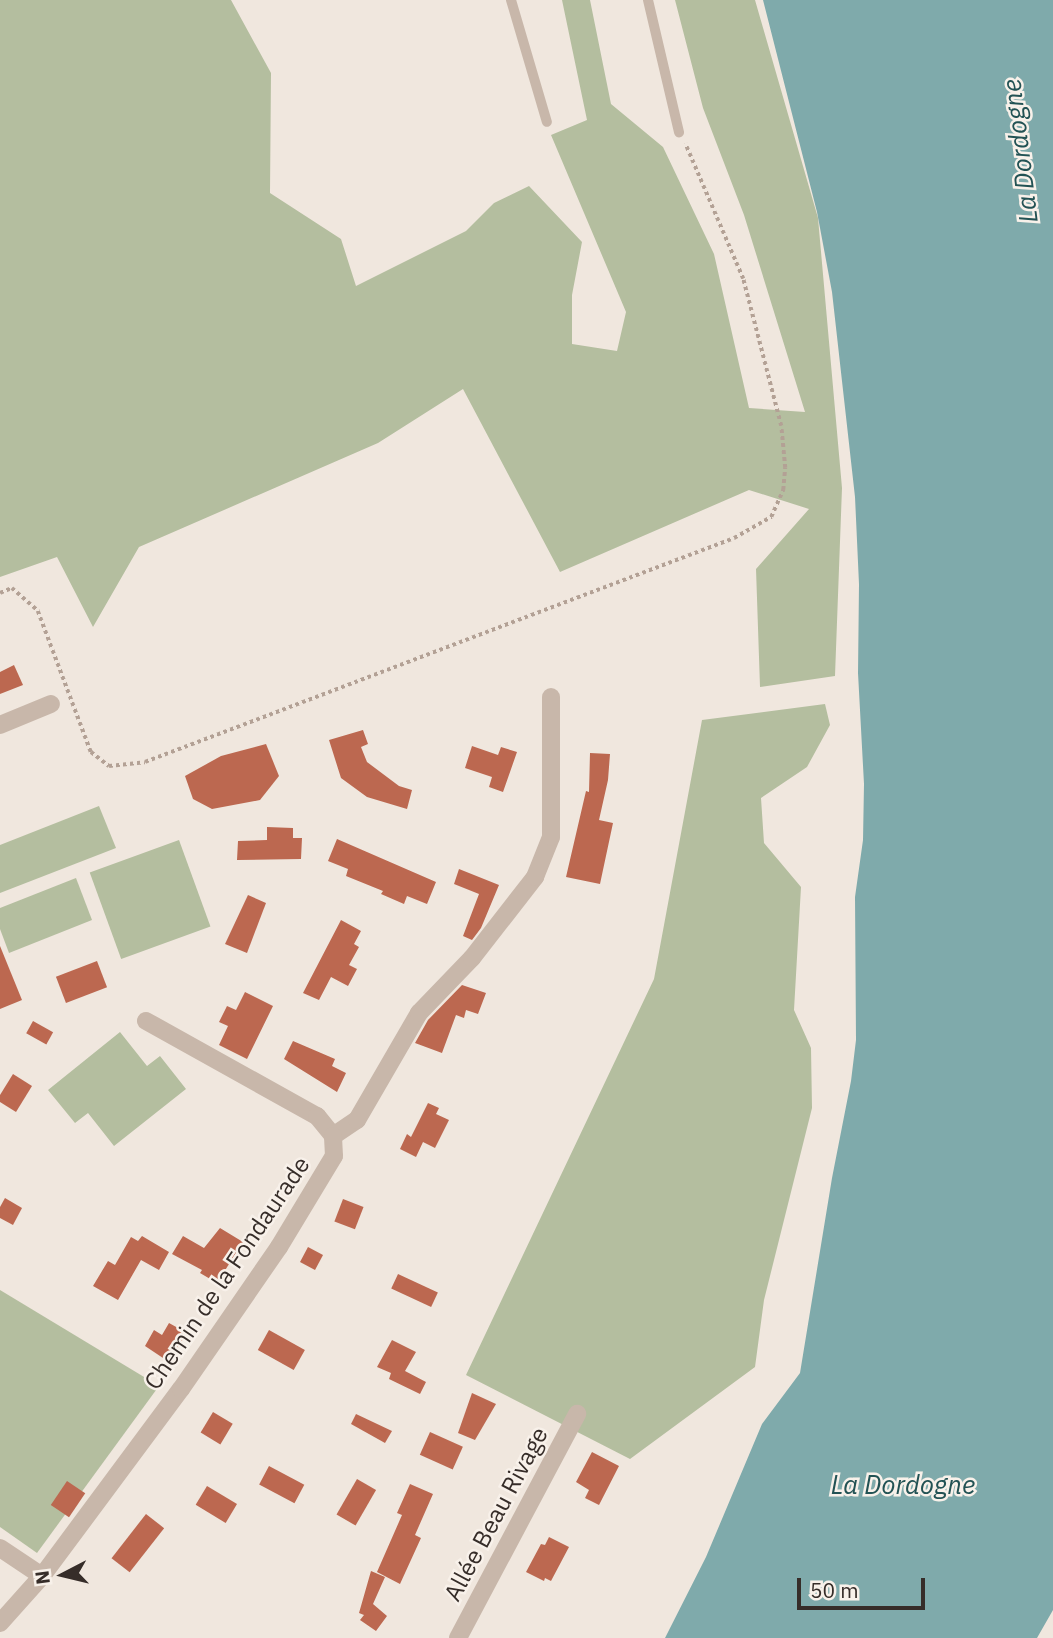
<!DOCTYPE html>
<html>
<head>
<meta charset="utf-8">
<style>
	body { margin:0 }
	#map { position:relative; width:1053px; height:1638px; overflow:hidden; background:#f0e7de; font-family:"IBM Plex Sans",sans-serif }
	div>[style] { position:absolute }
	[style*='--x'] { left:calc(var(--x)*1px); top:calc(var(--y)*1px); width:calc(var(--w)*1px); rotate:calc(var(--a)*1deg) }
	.green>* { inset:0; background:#b4be9f; transform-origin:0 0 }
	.water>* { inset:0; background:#7faaab }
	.building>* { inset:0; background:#bc6850; transform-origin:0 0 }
	.path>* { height:3.5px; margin-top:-1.75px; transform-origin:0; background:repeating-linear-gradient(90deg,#b3a195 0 3.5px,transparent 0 7px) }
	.service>* { height:10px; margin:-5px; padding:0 5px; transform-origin:5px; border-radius:5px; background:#c8b7aa }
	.minor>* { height:18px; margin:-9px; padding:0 9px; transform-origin:9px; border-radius:9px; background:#c8b7aa }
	span { translate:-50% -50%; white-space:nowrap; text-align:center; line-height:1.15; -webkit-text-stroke:5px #f8f1ea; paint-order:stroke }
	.street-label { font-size:24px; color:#362d29 }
	.water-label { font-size:26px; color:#225254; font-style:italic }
	.north { position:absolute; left:28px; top:1540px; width:70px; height:70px; -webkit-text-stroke:5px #f8f1ea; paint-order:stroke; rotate:263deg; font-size:19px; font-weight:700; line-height:28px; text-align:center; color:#362d29 }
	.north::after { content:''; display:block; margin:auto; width:24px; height:32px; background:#362d29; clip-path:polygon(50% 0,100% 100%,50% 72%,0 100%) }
	.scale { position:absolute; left:797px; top:1578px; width:128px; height:32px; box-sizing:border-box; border:4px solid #362d29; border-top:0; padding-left:9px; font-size:21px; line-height:24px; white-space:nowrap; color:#362d29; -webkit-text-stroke:5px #f8f1ea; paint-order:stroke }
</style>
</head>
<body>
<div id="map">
	<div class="green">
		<div style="clip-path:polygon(0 0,231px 0,271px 73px,270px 193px,341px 239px,356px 286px,466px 231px,494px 203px,529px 186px,582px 242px,572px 295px,572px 344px,617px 351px,626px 312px,551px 135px,587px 120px,562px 0,590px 0,611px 104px,663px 147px,714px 254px,749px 408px,805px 412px,744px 215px,703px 108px,675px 0,755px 0,818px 218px,842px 488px,835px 676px,760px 687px,756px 569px,809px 509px,749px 490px,560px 572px,463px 389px,378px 443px,139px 547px,93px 627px,57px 557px,0 577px)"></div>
		<div style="clip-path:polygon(825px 704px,830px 725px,807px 767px,761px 798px,764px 843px,801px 887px,794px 1010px,811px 1048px,812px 1108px,764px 1300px,755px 1367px,630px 1459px,466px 1375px,654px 979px,702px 720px)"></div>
		<div style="clip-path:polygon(99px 806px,116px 848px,0 893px,0 845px)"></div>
		<div style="left:179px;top:840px;width:92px;height:95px;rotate:70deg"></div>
		<div style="clip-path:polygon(76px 878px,92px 920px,9px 953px,0 929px,0 908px)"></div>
		<div style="clip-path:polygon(120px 1032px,147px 1066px,160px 1056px,186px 1089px,114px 1146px,88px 1113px,75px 1123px,48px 1090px)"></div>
		<div style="clip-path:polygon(0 1290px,159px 1386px,37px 1553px,0 1527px)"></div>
	</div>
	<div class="water">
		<div style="clip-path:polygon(763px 0,1053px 0,1053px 1610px,1037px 1638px,665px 1638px,706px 1557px,762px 1424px,800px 1373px,832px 1178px,851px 1081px,856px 1040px,855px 897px,863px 840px,864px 784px,858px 673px,859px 584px,855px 497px,832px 292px,817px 212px)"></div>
	</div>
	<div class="building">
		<div style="clip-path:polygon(14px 665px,23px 685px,0 694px,0 672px)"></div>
		<div style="clip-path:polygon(363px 730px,368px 744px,361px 747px,367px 762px,399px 786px,412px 790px,407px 809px,367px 797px,341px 778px,329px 740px)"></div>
		<div style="clip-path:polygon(266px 744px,279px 776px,260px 800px,212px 809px,193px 799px,185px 776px,221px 756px)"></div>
		<div style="clip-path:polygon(472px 746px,498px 755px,501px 747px,517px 752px,503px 792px,489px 787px,492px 777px,465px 768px)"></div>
		<div style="clip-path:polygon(590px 753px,610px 754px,608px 780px,599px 820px,613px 823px,600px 884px,566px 877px,586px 791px,589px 792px)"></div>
		<div style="clip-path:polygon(267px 827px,293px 828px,293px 838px,302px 838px,301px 859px,237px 860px,238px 841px,267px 840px)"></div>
		<div style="clip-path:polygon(337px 839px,436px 882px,427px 904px,407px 896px,404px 904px,381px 894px,383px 891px,346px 876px,348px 869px,328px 861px)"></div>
		<div style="clip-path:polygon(459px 869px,499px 885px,481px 928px,472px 940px,463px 936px,479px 894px,454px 884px)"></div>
		<div style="clip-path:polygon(248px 895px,266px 903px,247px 953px,225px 944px)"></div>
		<div style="clip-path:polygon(341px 920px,361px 931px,354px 944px,359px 947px,349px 965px,357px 969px,348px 986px,331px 977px,319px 1000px,303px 993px)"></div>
		<div style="clip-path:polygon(0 946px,22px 1000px,0 1009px)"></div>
		<div style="left:97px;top:961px;width:28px;height:44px;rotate:69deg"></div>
		<div style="clip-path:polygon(462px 985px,486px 993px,478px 1014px,466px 1010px,464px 1018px,456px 1015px,442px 1053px,415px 1043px,428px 1020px)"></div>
		<div style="clip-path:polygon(245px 992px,273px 1006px,247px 1059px,219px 1045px,228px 1026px,219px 1022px,227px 1006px,236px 1010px)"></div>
		<div style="left:33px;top:1021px;width:23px;height:14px;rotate:29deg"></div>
		<div style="clip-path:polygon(293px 1041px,335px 1059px,332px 1066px,346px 1073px,337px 1092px,284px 1059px)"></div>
		<div style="clip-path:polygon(13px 1074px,32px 1086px,16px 1112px,0 1102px,0 1095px)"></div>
		<div style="clip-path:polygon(428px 1103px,439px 1108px,436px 1114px,449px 1120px,435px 1148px,423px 1142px,416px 1157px,400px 1149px,407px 1134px,411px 1137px)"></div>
		<div style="clip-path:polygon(5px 1198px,22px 1208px,13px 1225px,0 1218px,0 1207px)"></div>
		<div style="left:343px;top:1199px;width:22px;height:24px;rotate:21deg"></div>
		<div style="clip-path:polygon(220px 1228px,243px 1242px,217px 1283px,200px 1273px,202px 1270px,172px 1254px,183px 1236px,204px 1248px)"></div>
		<div style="clip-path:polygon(142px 1236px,169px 1252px,159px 1270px,141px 1260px,118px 1300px,93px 1286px,108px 1261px,115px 1265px,131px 1237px,138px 1241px)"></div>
		<div style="left:308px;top:1247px;width:17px;height:17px;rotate:28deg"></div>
		<div style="left:398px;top:1274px;width:44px;height:16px;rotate:25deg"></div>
		<div style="clip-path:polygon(169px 1323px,187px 1333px,169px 1362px,145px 1346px,154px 1330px,162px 1335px)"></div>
		<div style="left:269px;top:1330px;width:41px;height:23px;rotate:29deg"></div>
		<div style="clip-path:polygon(392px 1340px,416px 1352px,405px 1371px,426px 1382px,420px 1394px,389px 1379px,391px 1373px,377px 1367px)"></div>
		<div style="clip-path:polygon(472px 1393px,496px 1404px,475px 1440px,458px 1433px)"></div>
		<div style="left:213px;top:1412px;width:23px;height:24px;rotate:31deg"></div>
		<div style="clip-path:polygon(356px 1414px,392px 1431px,385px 1443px,351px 1424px)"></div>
		<div style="left:430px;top:1432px;width:36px;height:25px;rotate:24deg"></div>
		<div style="clip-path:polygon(592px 1452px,619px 1466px,599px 1505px,585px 1498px,589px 1490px,576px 1482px)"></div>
		<div style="left:269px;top:1466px;width:40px;height:21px;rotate:28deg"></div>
		<div style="left:357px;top:1479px;width:22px;height:41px;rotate:30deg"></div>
		<div style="left:67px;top:1481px;width:22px;height:29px;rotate:34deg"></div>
		<div style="clip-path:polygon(410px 1484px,433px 1494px,415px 1535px,421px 1538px,400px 1584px,377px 1572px,402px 1515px,397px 1513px)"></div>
		<div style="left:207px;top:1486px;width:35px;height:22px;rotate:31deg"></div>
		<div style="left:146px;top:1514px;width:23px;height:56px;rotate:38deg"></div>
		<div style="clip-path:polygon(549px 1537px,569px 1547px,551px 1581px,545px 1578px,544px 1581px,526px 1572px,541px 1544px,545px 1545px)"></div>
		<div style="clip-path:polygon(371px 1571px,385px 1577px,373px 1604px,387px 1616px,376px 1631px,360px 1620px,364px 1615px,359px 1613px)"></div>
	</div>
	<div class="path">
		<div style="--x:0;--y:593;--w:13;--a:-23"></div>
		<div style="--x:12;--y:588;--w:35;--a:41"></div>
		<div style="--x:38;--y:611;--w:151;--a:69.4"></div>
		<div style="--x:91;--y:752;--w:23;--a:38"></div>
		<div style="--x:109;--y:766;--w:36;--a:-6"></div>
		<div style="--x:145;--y:762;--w:630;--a:-20.82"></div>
		<div style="--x:734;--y:538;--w:43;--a:-29.6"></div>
		<div style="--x:771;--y:517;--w:30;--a:-66"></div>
		<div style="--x:783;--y:490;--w:22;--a:-85"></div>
		<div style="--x:785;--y:468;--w:42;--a:-95.4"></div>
		<div style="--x:781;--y:426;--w:152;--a:-104.5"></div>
		<div style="--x:743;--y:279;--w:147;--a:-113.2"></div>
	</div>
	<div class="service">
		<div style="--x:511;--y:0;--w:127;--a:73.6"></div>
		<div style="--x:648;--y:0;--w:136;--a:76.8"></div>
	</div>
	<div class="minor">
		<div style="--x:0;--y:725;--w:55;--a:-22.4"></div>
		<div style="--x:146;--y:1021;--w:196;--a:29.1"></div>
		<div style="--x:317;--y:1116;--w:26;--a:51"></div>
		<div style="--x:333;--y:1136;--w:29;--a:-34"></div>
		<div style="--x:357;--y:1120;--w:124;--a:-59.9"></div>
		<div style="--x:419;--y:1013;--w:76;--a:-46.1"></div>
		<div style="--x:472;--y:958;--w:103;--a:-52.1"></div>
		<div style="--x:535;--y:877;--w:43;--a:-68.2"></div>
		<div style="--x:551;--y:837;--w:140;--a:-90"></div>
		<div style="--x:0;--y:1548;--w:50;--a:33.7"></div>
		<div style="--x:0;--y:1623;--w:63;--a:-48.2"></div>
		<div style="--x:42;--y:1576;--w:233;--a:-53.4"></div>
		<div style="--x:181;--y:1389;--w:173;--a:-55.4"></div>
		<div style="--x:279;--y:1247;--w:106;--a:-58.9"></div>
		<div style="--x:334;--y:1156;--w:20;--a:-93"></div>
		<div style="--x:458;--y:1638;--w:254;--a:-62"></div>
	</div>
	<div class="street-label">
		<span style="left:227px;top:1273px;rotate:-56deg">Chemin de la Fondaurade</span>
		<span style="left:496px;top:1514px;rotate:-62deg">Allée Beau Rivage</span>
	</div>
	<div class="water-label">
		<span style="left:1020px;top:151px;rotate:-97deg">La Dordogne</span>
		<span style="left:903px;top:1485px">La Dordogne</span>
	</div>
	<div class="north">N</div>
	<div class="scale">50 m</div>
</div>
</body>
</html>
